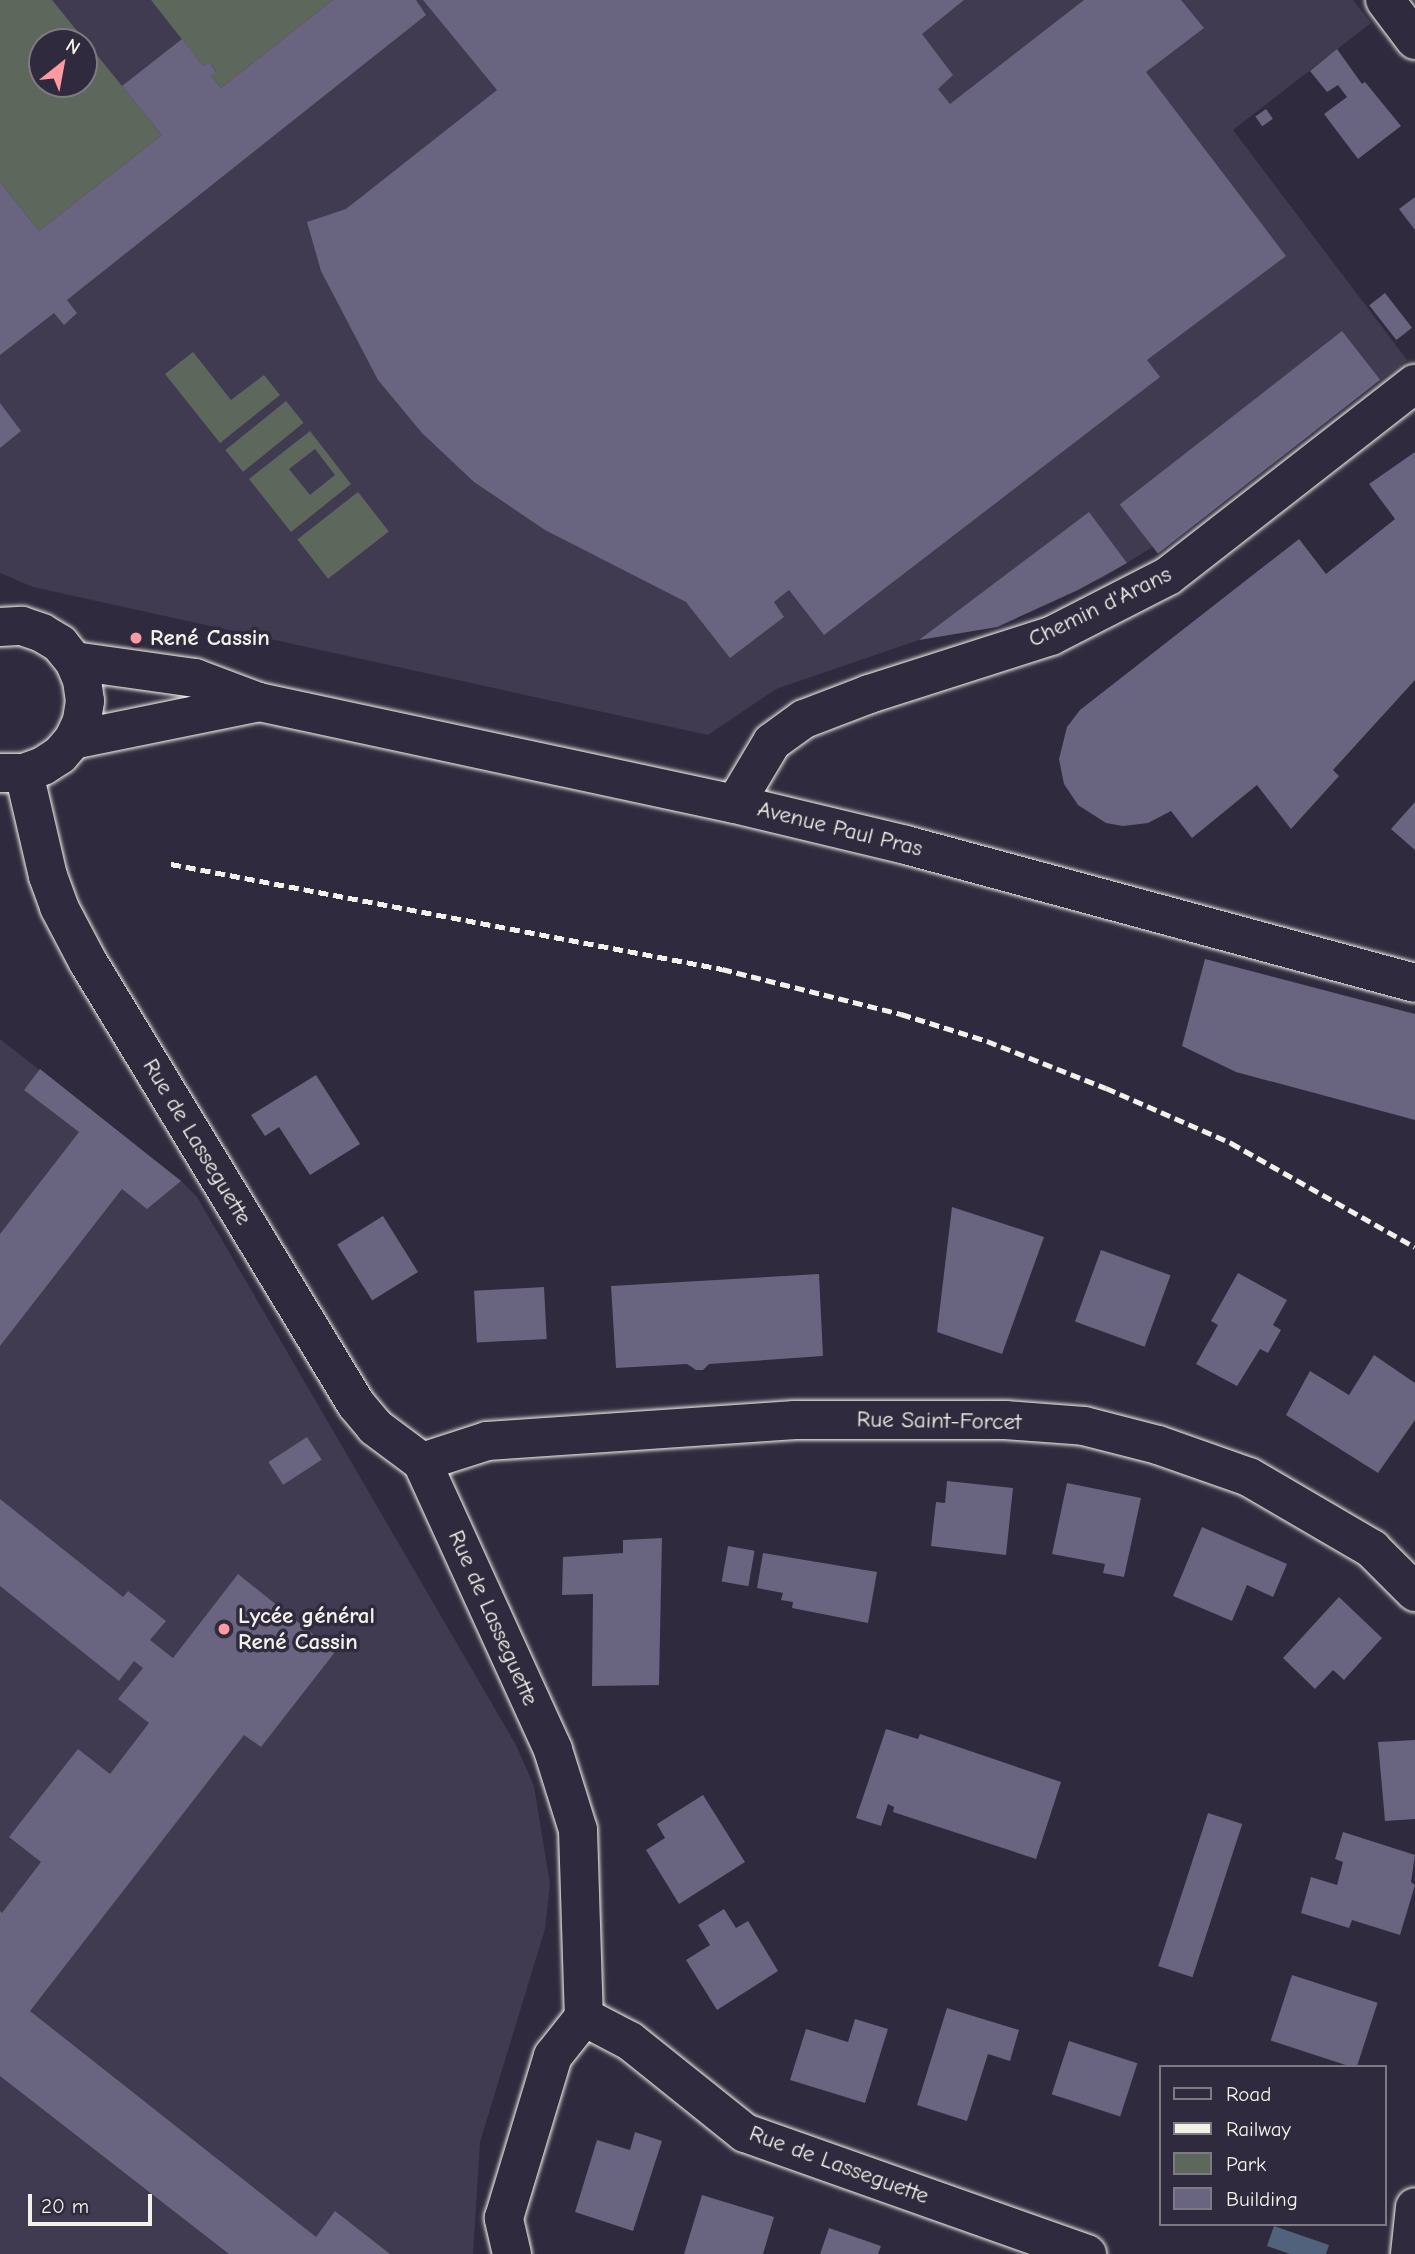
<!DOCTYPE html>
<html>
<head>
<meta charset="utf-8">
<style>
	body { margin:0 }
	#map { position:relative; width:1415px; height:2254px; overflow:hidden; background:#2f2a3d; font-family:"Comic Neue",sans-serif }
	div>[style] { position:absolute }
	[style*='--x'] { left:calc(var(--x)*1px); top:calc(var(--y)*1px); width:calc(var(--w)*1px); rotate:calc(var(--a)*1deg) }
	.built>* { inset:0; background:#403b51 }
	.green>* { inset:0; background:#5e675b; transform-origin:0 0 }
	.water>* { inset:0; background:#51637c }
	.building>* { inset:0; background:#69647f; transform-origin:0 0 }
	.roads { filter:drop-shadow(0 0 2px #f4f1e8) drop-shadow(0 0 2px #f4f1e8) }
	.minor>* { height:38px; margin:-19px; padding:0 19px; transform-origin:19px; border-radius:19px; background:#2f2a3d }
	.rail>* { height:5px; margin-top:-2.5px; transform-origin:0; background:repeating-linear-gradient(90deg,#f4f1e8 0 10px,transparent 0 15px) }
	.dots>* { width:19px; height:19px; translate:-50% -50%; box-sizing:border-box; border:4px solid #2f2a3d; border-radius:50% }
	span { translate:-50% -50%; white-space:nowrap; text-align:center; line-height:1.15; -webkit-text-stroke:7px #2f2a3d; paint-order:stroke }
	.street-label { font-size:23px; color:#f4f1e8 }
	.poi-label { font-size:23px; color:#f4f1e8; font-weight:700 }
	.left { translate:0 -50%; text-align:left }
	.legend { position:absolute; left:1159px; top:2065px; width:228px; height:161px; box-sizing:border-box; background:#2f2a3d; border:2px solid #7e7a81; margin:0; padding:9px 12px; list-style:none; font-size:21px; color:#f4f1e8 }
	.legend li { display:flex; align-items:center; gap:14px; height:35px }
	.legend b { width:35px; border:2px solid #7e7a81 }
	.north { position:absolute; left:28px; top:28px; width:70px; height:70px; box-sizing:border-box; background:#2f2a3d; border:2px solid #7e7a81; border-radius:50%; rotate:31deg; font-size:19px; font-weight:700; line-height:28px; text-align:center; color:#f4f1e8 }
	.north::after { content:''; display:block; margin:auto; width:24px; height:32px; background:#ff9aa2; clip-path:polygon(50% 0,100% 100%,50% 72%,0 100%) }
	.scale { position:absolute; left:28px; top:2194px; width:124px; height:32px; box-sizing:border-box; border:4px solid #f4f1e8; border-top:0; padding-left:9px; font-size:21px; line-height:24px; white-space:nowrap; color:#f4f1e8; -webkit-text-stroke:5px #2f2a3d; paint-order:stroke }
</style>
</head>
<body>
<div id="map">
	<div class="built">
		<div style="clip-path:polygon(evenodd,0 0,1353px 0,1371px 23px,1233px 130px,1407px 360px,1151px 548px,1104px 577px,997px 627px,919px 640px,776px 689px,708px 735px,33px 587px,0 573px,0 0,42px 42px,84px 42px,84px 84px,42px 84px,42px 42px)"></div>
		<div style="clip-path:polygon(0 1039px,181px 1181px,197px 1197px,516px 1745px,534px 1786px,550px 1884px,545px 1929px,480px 2142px,473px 2254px,0 2254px)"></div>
	</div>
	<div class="green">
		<div style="clip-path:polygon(evenodd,0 0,52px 0,162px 135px,39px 231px,0 182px,0 0,42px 42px,84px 42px,84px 84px,42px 84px,42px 42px)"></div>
		<div style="clip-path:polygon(151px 0,333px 0,221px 88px,211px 76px,216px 71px,209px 62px,203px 66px)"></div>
		<div style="clip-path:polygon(193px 352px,231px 400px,264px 375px,280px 395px,220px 443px,165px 374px)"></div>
		<div style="left:286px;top:401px;width:28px;height:78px;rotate:51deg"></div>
		<div style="clip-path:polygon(evenodd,310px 431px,351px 484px,291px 532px,249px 479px,310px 431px,315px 449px,335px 475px,310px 495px,289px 469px,315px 449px)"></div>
		<div style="left:358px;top:492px;width:50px;height:77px;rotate:52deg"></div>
	</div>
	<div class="water">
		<div style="clip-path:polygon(1274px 2226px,1329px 2245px,1326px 2254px,1290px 2254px,1267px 2246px)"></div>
	</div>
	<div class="building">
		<div style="clip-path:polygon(333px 0,416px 0,426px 15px,67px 300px,77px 313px,64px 325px,54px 313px,0 355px,0 182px,39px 231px,162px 135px,122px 86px,182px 39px,203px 66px,209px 62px,216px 72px,211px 76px,221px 88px)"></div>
		<div style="clip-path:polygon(423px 0,964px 0,922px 34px,953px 75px,938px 89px,950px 104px,1084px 0,1181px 0,1204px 28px,1146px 72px,1286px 256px,1147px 360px,1160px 377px,824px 635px,789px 590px,774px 602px,784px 617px,730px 658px,686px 602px,545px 530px,474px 482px,422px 433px,378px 380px,321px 271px,307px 222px,346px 209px,497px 90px)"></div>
		<div style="clip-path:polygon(1337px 49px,1362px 84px,1365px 82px,1401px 126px,1358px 159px,1324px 114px,1347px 97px,1338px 85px,1327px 92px,1310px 71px)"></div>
		<div style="left:1266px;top:109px;width:12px;height:13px;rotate:55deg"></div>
		<div style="clip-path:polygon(1415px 197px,1415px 230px,1399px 209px)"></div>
		<div style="left:1385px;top:293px;width:44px;height:20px;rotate:52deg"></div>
		<div style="left:1342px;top:331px;width:62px;height:282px;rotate:52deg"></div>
		<div style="clip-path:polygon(0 403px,21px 431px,0 448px)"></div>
		<div style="clip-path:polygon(1415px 452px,1415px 680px,1333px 770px,1339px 776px,1291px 829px,1257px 785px,1192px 838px,1171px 811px,1148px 823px,1123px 826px,1106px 823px,1078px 805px,1064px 784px,1059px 759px,1067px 727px,1080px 710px,1299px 539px,1326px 574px,1395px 519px,1369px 484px)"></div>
		<div style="clip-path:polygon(1089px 512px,1127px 563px,1078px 590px,997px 627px,919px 640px)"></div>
		<div style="clip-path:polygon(1415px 802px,1415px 850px,1391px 829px)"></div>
		<div style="clip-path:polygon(1205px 959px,1415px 1014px,1415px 1120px,1236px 1072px,1182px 1046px)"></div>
		<div style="clip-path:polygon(40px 1069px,181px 1181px,147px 1209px,122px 1189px,0 1346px,0 1234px,79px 1132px,24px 1090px)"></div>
		<div style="clip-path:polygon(316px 1075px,360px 1144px,310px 1175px,279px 1127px,265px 1136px,251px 1115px)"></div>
		<div style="clip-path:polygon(952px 1207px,1044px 1237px,1002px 1354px,937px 1332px)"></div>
		<div style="left:383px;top:1216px;width:66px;height:54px;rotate:58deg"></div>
		<div style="left:1101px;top:1250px;width:74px;height:76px;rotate:20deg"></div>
		<div style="clip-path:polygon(1238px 1273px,1287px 1300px,1273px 1325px,1281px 1330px,1268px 1353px,1260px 1349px,1237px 1386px,1196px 1364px,1218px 1325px,1211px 1321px)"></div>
		<div style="clip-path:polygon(819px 1274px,823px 1356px,709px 1364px,703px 1370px,696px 1370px,687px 1364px,616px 1368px,611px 1286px)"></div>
		<div style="left:544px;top:1287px;width:52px;height:70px;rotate:87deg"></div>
		<div style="clip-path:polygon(1374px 1355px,1415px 1383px,1415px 1420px,1378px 1473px,1286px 1415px,1310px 1371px,1349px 1395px)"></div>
		<div style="left:307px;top:1437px;width:27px;height:46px;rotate:57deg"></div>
		<div style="clip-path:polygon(947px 1481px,1013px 1488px,1006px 1555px,931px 1546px,936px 1502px,945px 1503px)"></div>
		<div style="clip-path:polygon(1067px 1483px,1141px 1498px,1124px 1577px,1103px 1573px,1105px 1564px,1052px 1554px)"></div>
		<div style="clip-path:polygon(0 1499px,123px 1597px,128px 1591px,166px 1621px,150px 1640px,173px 1658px,238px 1574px,335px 1652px,261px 1747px,244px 1735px,30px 2011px,316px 2237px,335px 2211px,390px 2254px,229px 2254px,0 2076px,0 1911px,2px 1913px,41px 1862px,9px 1837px,78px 1749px,110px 1774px,149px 1723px,118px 1699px,143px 1668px,134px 1661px,119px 1681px,0 1586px)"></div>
		<div style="clip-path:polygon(1202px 1527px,1287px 1564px,1273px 1597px,1247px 1585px,1232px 1621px,1173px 1596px)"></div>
		<div style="clip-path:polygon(662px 1538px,659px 1685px,592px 1686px,593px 1594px,562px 1595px,563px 1557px,623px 1553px,623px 1540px)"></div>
		<div style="left:728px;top:1546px;width:27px;height:36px;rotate:10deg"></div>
		<div style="clip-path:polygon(763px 1553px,877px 1572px,868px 1623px,792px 1608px,793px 1602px,781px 1600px,783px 1593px,757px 1588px)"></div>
		<div style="clip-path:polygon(1339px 1597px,1382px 1638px,1344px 1680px,1333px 1670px,1315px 1689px,1283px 1658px)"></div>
		<div style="clip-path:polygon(886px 1729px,918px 1739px,920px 1734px,1061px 1782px,1036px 1859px,893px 1812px,894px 1807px,888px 1804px,881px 1826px,856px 1818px)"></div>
		<div style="clip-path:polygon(1415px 1740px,1415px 1819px,1385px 1821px,1378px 1742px)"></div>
		<div style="clip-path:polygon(703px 1795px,745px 1862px,679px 1904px,646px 1850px,665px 1838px,657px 1824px)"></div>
		<div style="left:1208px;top:1813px;width:36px;height:161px;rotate:18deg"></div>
		<div style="clip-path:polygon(1343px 1832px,1415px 1855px,1411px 1882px,1415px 1885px,1400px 1935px,1352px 1920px,1349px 1928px,1301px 1913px,1311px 1877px,1337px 1885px,1343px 1862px,1335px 1859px)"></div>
		<div style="clip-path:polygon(724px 1909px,736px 1928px,748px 1921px,778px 1971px,717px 2010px,686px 1960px,710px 1945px,698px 1925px)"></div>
		<div style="left:1292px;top:1975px;width:90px;height:69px;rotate:18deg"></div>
		<div style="clip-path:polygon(947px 2008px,1019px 2030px,1010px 2061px,988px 2054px,967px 2121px,917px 2105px)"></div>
		<div style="clip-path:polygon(855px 2019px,888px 2029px,865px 2103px,790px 2080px,806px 2029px,848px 2042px)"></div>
		<div style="left:1069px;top:2041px;width:72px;height:56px;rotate:18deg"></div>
		<div style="clip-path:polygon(635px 2132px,662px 2141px,633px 2231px,575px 2212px,597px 2140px,630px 2150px)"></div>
		<div style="clip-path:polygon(702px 2195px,774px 2217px,763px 2254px,684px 2254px)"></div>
		<div style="clip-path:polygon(829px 2228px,881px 2246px,878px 2254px,820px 2254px)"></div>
	</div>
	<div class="roads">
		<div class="minor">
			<div style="--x:1385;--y:0;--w:50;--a:53.1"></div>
			<div style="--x:0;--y:627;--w:22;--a:-3"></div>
			<div style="--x:22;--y:626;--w:21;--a:19"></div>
			<div style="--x:42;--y:633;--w:21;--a:31"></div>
			<div style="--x:60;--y:644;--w:22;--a:51"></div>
			<div style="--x:74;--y:661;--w:21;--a:67"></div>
			<div style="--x:82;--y:680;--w:21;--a:82"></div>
			<div style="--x:85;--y:701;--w:20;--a:99"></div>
			<div style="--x:82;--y:721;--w:21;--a:115"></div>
			<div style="--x:73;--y:740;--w:20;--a:131"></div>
			<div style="--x:60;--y:755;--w:20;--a:147"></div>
			<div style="--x:43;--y:766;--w:20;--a:160"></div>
			<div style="--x:24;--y:773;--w:24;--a:180"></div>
			<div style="--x:74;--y:661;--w:122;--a:8"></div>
			<div style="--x:195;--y:678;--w:68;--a:20.6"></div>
			<div style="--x:259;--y:702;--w:487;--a:12.1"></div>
			<div style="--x:735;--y:804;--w:176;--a:13.5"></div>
			<div style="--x:906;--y:845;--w:527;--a:15.17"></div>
			<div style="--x:73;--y:740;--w:190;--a:-11.5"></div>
			<div style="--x:24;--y:773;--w:106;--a:76.9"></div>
			<div style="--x:48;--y:876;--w:33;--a:70"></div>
			<div style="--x:59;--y:907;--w:62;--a:62.2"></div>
			<div style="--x:88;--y:962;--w:517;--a:58.77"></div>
			<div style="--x:356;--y:1404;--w:30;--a:50"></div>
			<div style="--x:375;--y:1427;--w:59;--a:36.7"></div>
			<div style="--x:422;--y:1462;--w:316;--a:65.5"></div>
			<div style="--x:553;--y:1750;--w:84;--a:72.6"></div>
			<div style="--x:578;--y:1830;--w:187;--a:88.2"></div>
			<div style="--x:735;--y:804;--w:72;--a:-59.2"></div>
			<div style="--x:772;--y:742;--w:39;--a:-36"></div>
			<div style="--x:804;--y:719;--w:70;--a:-21"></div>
			<div style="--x:869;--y:694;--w:191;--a:-17.7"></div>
			<div style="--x:1051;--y:636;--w:131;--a:-27.1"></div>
			<div style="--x:1168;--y:576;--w:313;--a:-37.9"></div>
			<div style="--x:422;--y:1462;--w:68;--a:-17.9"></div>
			<div style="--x:487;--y:1441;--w:309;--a:-3.9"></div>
			<div style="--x:795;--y:1420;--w:210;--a:0"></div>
			<div style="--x:1005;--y:1420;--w:79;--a:4.3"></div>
			<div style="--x:1084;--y:1426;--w:76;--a:14.4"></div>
			<div style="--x:1158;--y:1445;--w:96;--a:19.4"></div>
			<div style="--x:1249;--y:1477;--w:143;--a:30.3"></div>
			<div style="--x:1372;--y:1549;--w:61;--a:45"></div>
			<div style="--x:584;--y:2017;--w:52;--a:27.6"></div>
			<div style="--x:630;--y:2041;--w:147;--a:38.7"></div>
			<div style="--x:745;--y:2133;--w:363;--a:19.5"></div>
			<div style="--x:512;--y:2254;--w:37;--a:-103"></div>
			<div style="--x:504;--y:2218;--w:169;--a:-73.2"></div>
			<div style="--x:553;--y:2056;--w:50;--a:-51.5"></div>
			<div style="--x:1410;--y:2254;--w:47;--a:-83.9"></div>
		</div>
	</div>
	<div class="rail">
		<div style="--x:171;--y:864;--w:561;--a:10.79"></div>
		<div style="--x:722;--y:969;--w:185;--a:14.1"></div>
		<div style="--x:901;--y:1014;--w:90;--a:17.4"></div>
		<div style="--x:987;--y:1041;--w:128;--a:21.6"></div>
		<div style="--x:1106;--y:1088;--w:137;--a:23.7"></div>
		<div style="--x:1231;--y:1143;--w:211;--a:29.5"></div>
	</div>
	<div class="dots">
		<div style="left:136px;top:638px;background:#ff9aa2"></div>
		<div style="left:224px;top:1629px;background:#ff9aa2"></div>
	</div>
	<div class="street-label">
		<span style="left:1100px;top:607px;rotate:-26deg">Chemin d'Arans</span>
		<span style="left:840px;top:829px;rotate:14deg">Avenue Paul Pras</span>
		<span style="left:197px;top:1142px;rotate:59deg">Rue de Lasseguette</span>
		<span style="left:939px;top:1421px;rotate:1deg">Rue Saint-Forcet</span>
		<span style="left:493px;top:1618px;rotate:66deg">Rue de Lasseguette</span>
		<span style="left:839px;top:2165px;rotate:20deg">Rue de Lasseguette</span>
	</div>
	<div class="poi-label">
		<span class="left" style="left:150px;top:638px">René Cassin</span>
		<span class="left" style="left:238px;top:1629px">Lycée général<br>René Cassin</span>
	</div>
	<ul class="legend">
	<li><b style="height:9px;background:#2f2a3d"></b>Road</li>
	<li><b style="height:9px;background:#f4f1e8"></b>Railway</li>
	<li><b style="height:19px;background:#5e675b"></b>Park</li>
	<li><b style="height:19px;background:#69647f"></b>Building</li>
	</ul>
	<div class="north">N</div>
	<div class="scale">20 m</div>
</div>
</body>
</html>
